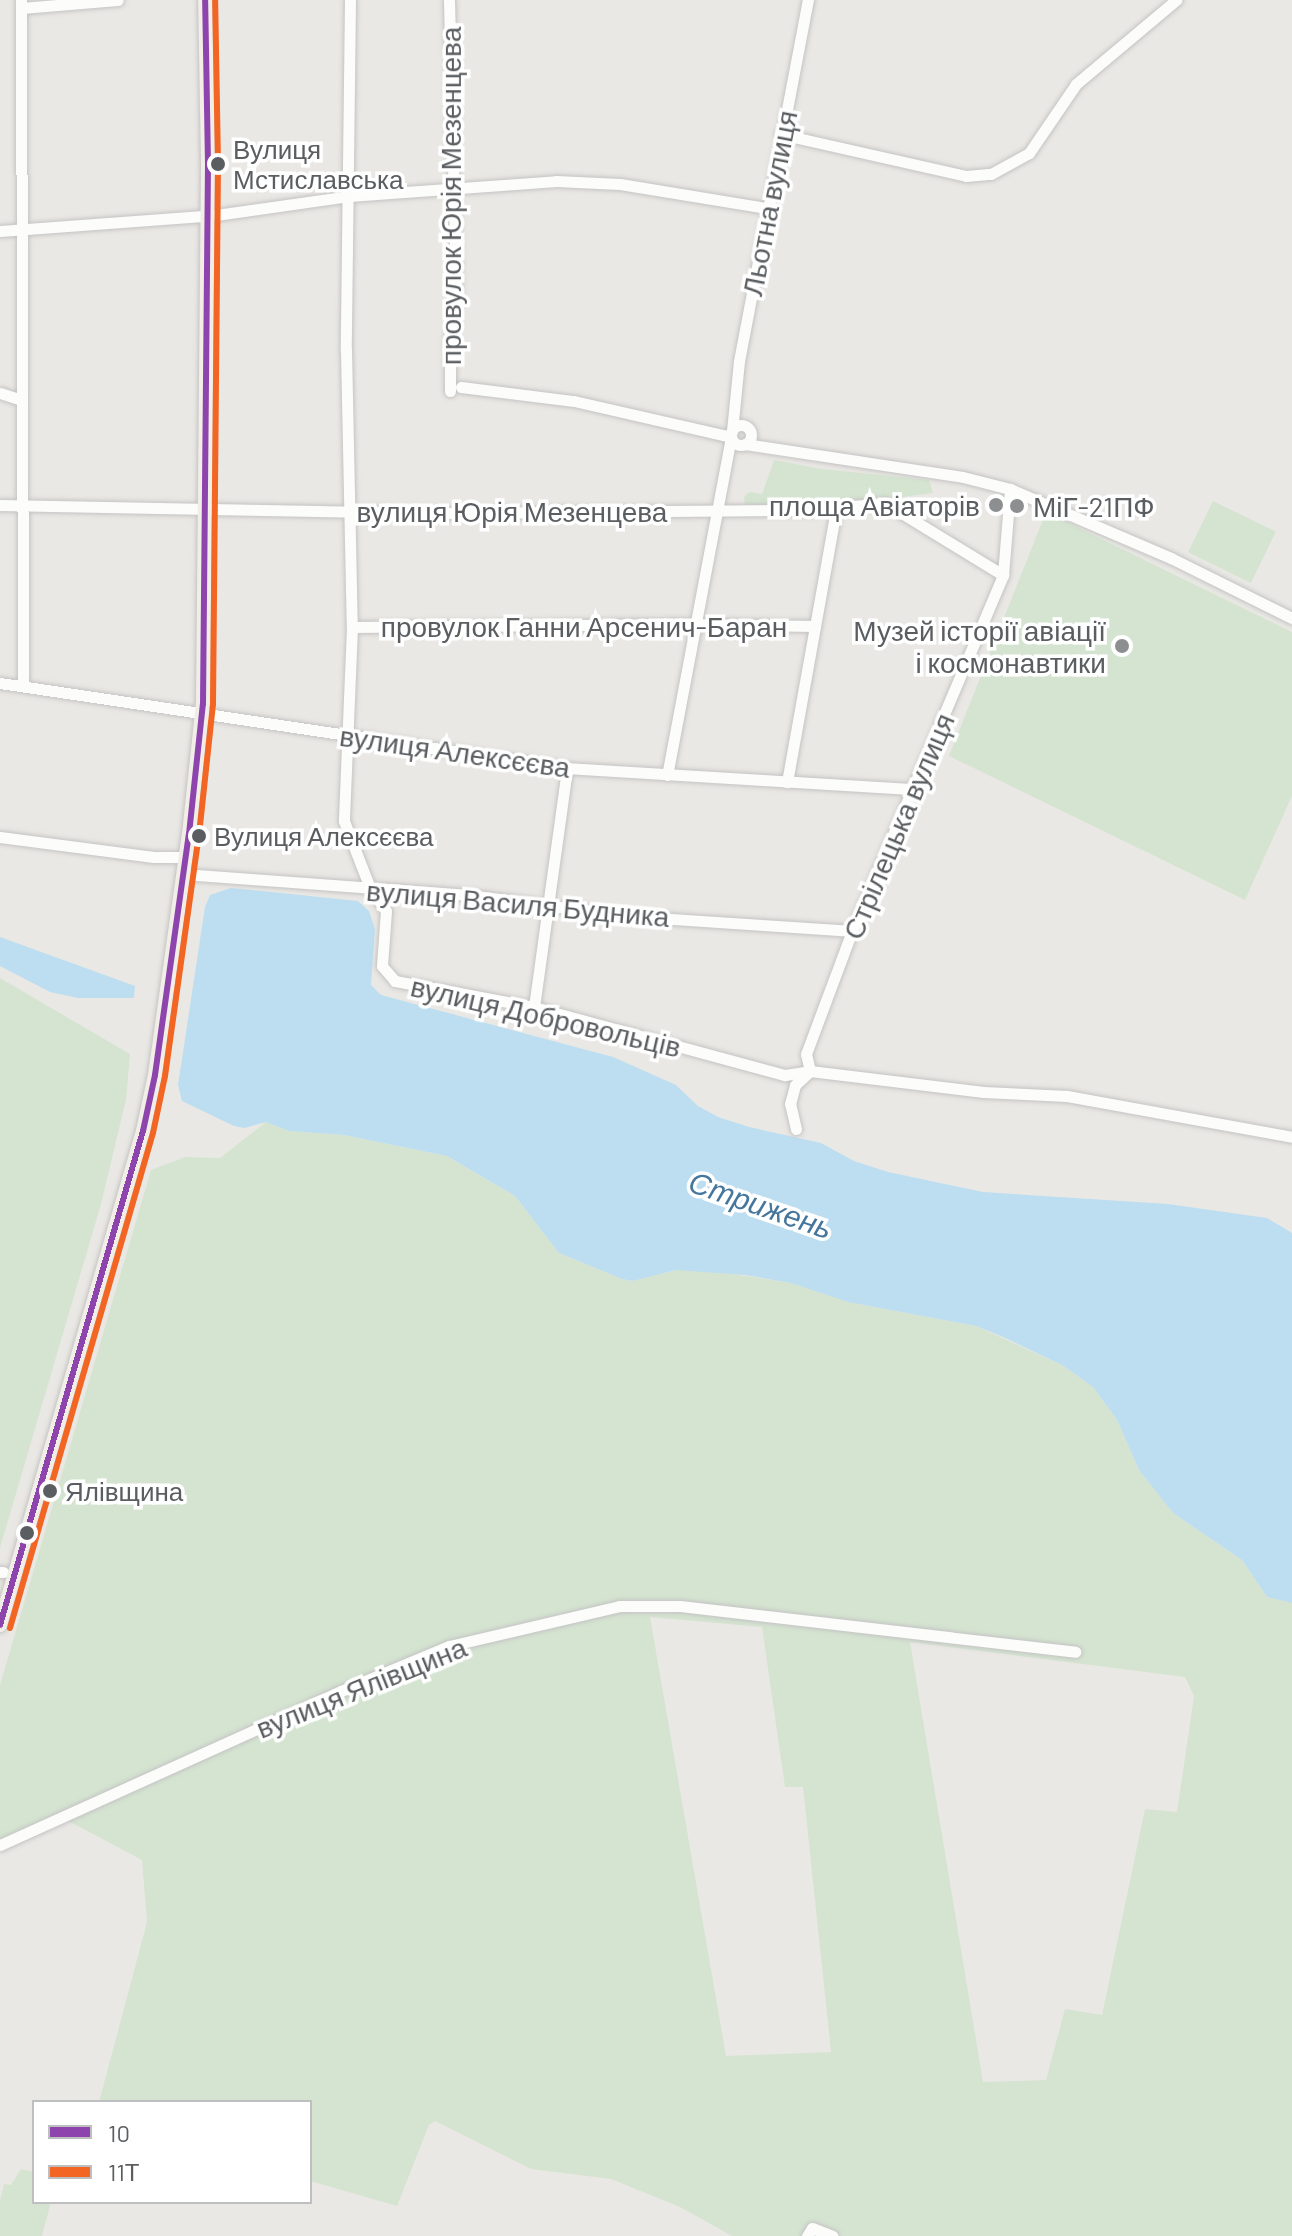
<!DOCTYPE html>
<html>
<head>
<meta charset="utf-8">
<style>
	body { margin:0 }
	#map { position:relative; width:1292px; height:2236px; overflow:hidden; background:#eae8e4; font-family:Barlow,sans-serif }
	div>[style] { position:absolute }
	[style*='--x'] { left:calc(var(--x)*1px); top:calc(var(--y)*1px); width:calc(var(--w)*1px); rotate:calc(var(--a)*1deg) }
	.green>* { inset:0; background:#d5e4d1; transform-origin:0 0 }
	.water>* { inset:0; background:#bcdef0 }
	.roads { filter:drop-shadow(0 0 2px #c4c4c4) drop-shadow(0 0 2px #c4c4c4) }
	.minor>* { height:11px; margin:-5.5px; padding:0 5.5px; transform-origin:5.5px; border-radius:5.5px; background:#fcfcfb }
	.minor>.ring { margin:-5.5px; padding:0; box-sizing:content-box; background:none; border:11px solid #fcfcfb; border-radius:50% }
	.major>* { height:14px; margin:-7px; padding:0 7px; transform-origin:7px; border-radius:7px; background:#f1eee7 }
	.bus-1>* { height:6px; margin:-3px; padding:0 3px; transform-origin:3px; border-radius:3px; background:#8e44ad }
	.bus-2>* { height:6px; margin:-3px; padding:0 3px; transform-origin:3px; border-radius:3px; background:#f26522 }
	.dots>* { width:22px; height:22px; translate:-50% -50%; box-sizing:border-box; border:4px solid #fff; border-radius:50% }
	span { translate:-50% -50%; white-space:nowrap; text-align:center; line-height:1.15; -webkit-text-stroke:7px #fff; paint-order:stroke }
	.bus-label { font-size:26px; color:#5b5e61 }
	.left { translate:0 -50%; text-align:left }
	.street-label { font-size:28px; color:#5b5e61 }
	.poi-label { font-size:28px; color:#5b5e61 }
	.right { translate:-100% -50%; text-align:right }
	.water-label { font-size:30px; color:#45769d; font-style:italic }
	.legend { position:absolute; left:32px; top:2100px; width:280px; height:104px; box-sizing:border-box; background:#fff; border:2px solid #bdbfc0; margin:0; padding:10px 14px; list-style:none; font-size:24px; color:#5b5e61 }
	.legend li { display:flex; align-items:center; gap:16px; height:40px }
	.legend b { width:40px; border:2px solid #bdbfc0 }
</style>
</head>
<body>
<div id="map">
	<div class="green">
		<div style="clip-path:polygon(774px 460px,822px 469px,929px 480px,933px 493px,833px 506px,745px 505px,744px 497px,749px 492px,762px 494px)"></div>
		<div style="left:1213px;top:501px;width:70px;height:57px;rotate:26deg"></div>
		<div style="clip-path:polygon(1046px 512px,1292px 632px,1292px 796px,1245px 900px,949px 756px)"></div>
		<div style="clip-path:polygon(0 978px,130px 1054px,126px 1100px,101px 1204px,0 1548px)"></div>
		<div style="clip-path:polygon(evenodd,266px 1122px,289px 1131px,344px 1135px,447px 1156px,515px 1196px,559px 1253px,622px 1279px,633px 1281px,676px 1270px,706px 1270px,791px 1283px,848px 1302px,976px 1326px,1062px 1365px,1093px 1387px,1117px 1420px,1139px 1470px,1173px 1513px,1242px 1560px,1267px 1597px,1292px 1603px,1292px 2236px,828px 2236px,805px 2229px,801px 2236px,732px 2236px,680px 2207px,611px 2179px,531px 2169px,435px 2121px,429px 2125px,397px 2206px,310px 2181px,310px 2102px,99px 2102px,147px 1922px,142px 1860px,57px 1815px,0 1843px,0 1685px,151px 1170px,185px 1157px,220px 1158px,266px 1122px,650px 1617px,762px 1627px,785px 1787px,803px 1787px,831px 2052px,726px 2056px,650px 1617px,266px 1122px,910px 1642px,1185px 1677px,1194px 1696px,1177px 1812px,1145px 1809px,1102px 2015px,1065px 2009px,1046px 2080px,983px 2082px,910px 1642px)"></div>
		<div style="clip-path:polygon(21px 2169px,34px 2172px,34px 2202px,51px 2202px,42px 2236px,0 2236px,0 2200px,4px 2184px,11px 2185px)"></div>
	</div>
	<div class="water">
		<div style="clip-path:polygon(231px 888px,358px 901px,369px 911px,375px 929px,371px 985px,381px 995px,613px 1057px,676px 1085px,698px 1106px,718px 1117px,749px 1127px,821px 1143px,854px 1161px,888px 1172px,983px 1192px,1168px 1204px,1267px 1218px,1292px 1233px,1292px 1603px,1267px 1597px,1242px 1560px,1173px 1513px,1139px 1470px,1117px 1420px,1093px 1387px,1062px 1365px,1003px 1337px,976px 1326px,848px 1302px,791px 1283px,745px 1275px,676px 1270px,633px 1281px,622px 1279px,559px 1253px,515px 1196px,447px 1156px,344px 1135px,289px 1131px,266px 1122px,244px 1128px,234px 1126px,182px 1101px,178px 1085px,205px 907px,210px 895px)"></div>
		<div style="clip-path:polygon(0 937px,135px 986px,134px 998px,78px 998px,50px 992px,0 966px)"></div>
	</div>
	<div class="roads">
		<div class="minor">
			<div style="--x:21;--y:0;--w:686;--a:89.83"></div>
			<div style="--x:350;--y:0;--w:350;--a:90.7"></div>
			<div style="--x:346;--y:350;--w:277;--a:88.8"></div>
			<div style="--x:352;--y:627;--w:194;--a:92.4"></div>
			<div style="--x:344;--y:821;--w:72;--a:68.8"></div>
			<div style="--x:370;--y:888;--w:28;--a:55"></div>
			<div style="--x:386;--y:911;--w:55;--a:94.2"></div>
			<div style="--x:382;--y:966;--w:20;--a:49"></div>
			<div style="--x:395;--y:981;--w:141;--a:10.6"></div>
			<div style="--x:534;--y:1007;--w:260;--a:15.2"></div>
			<div style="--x:785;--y:1075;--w:25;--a:-9"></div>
			<div style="--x:810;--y:1071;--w:175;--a:6.9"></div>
			<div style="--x:984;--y:1092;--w:83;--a:2.8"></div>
			<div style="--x:1067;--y:1096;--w:229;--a:10.3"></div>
			<div style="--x:449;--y:0;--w:294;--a:88.6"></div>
			<div style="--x:456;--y:294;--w:48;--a:97.1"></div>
			<div style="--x:450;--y:342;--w:49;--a:90"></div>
			<div style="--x:21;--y:8;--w:97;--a:-4.7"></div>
			<div style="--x:780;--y:134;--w:191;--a:12.7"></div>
			<div style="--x:966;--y:176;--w:25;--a:-5"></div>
			<div style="--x:991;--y:174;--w:43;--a:-28.9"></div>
			<div style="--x:1029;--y:153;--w:83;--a:-55.7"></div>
			<div style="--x:1076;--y:84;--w:131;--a:-40"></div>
			<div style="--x:0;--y:231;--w:217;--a:-4.2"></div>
			<div style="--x:216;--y:215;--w:134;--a:-8.1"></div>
			<div style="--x:349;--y:196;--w:208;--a:-4.1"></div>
			<div style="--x:556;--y:181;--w:64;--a:2.7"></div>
			<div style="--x:620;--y:184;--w:149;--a:9.3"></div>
			<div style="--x:461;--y:387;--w:114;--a:7.1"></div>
			<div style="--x:574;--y:401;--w:161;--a:12.9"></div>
			<div style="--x:731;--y:437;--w:344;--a:100.7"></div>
			<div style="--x:0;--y:393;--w:23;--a:18"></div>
			<div class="ring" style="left:731px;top:425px;width:9px;height:9px"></div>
			<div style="--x:732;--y:431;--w:70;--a:-84.3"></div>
			<div style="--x:739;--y:361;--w:368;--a:-79.2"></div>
			<div style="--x:745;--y:444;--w:220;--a:8.6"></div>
			<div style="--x:963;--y:477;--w:49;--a:14.3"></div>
			<div style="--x:1010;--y:489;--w:175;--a:23.2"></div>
			<div style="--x:1171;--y:558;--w:135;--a:26.4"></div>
			<div style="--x:0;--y:505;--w:435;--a:1.1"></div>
			<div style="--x:435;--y:513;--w:375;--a:-0.5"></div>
			<div style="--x:810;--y:510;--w:75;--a:-5.3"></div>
			<div style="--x:885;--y:503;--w:138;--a:31.4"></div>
			<div style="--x:352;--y:627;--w:337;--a:-0.5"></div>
			<div style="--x:689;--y:624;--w:126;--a:0.9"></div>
			<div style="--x:0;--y:683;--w:573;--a:8.53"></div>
			<div style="--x:567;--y:768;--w:347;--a:3.5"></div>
			<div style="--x:787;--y:782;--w:277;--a:-79.8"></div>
			<div style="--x:0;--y:837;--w:155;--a:7.4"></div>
			<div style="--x:154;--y:857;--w:31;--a:0"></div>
			<div style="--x:183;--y:874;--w:287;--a:4.2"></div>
			<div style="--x:469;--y:895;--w:159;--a:7.6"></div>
			<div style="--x:627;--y:916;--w:225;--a:3.8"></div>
			<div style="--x:534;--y:1007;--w:241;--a:-82.1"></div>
			<div style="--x:796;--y:1129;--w:26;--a:-103"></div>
			<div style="--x:790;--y:1104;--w:20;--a:-75"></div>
			<div style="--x:795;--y:1085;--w:21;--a:-43"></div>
			<div style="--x:810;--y:1071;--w:17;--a:-103"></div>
			<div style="--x:806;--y:1054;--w:131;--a:-69.5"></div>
			<div style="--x:852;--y:931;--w:387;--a:-67"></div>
			<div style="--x:1003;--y:575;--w:86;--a:-85.3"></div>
			<div style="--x:0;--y:1572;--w:3;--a:0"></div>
			<div style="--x:0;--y:1845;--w:374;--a:-24.3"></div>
			<div style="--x:341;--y:1691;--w:117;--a:-22.6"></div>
			<div style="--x:449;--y:1646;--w:175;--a:-13.2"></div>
			<div style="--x:619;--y:1606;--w:61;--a:0"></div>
			<div style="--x:680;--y:1606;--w:398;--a:6.6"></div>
			<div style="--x:807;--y:2236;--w:9;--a:-58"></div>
			<div style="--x:812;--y:2228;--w:22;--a:21"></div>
		</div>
		<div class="major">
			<div style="--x:0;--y:1625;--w:514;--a:-73.86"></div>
			<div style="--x:143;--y:1131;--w:57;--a:-77.9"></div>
			<div style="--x:155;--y:1075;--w:243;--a:-82"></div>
			<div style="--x:189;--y:834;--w:131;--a:-83.9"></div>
			<div style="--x:203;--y:704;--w:540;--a:-89.47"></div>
			<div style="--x:208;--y:164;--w:164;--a:-91"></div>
		</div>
	</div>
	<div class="bus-1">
		<div style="--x:0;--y:1625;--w:514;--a:-73.86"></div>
		<div style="--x:143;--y:1131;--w:57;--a:-77.9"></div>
		<div style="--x:155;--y:1075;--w:243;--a:-82"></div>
		<div style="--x:189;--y:834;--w:131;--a:-83.9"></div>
		<div style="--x:203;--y:704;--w:540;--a:-89.47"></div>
		<div style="--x:208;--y:164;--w:164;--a:-91"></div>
	</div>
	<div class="bus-2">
		<div style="--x:10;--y:1628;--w:515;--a:-73.89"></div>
		<div style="--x:153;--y:1133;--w:58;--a:-78.1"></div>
		<div style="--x:165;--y:1076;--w:243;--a:-82"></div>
		<div style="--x:199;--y:835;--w:132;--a:-83.9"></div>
		<div style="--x:213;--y:704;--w:540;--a:-89.47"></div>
		<div style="--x:218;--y:164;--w:164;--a:-91"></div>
	</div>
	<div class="dots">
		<div style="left:218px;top:164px;background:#5b5e61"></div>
		<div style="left:996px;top:505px;background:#8d8e8f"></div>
		<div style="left:1017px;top:506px;background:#8d8e8f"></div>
		<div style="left:1122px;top:646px;background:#8d8e8f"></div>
		<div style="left:199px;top:836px;background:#5b5e61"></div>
		<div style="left:50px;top:1491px;background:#5b5e61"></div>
		<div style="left:27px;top:1533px;background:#5b5e61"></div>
	</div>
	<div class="bus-label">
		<span class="left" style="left:233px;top:164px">Вулиця<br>Мстиславська</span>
		<span class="left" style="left:214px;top:836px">Вулиця Алексєєва</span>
		<span class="left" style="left:65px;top:1491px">Ялівщина</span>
	</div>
	<div class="street-label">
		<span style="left:450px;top:196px;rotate:-90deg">провулок Юрія Мезенцева</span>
		<span style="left:769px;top:203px;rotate:-79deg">Льотна вулиця</span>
		<span style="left:512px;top:511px">вулиця Юрія Мезенцева</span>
		<span style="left:584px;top:626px">провулок Ганни Арсенич-Баран</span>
		<span style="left:455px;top:751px;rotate:8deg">вулиця Алексєєва</span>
		<span style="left:898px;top:826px;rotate:-67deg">Стрілецька вулиця</span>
		<span style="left:518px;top:903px;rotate:5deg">вулиця Василя Будника</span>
		<span style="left:546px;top:1016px;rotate:13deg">вулиця Добровольців</span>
		<span style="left:361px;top:1687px;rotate:-22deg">вулиця Ялівщина</span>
	</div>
	<div class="poi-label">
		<span class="right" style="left:980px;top:505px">площа Авіаторів</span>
		<span class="left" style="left:1033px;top:506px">МіГ-21ПФ</span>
		<span class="right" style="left:1106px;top:646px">Музей історії авіації<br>і космонавтики</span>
	</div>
	<div class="water-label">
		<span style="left:761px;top:1204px;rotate:19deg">Стрижень</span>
	</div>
	<ul class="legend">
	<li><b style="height:10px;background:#8e44ad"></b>10</li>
	<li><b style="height:10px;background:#f26522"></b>11Т</li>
	</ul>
</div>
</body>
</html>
